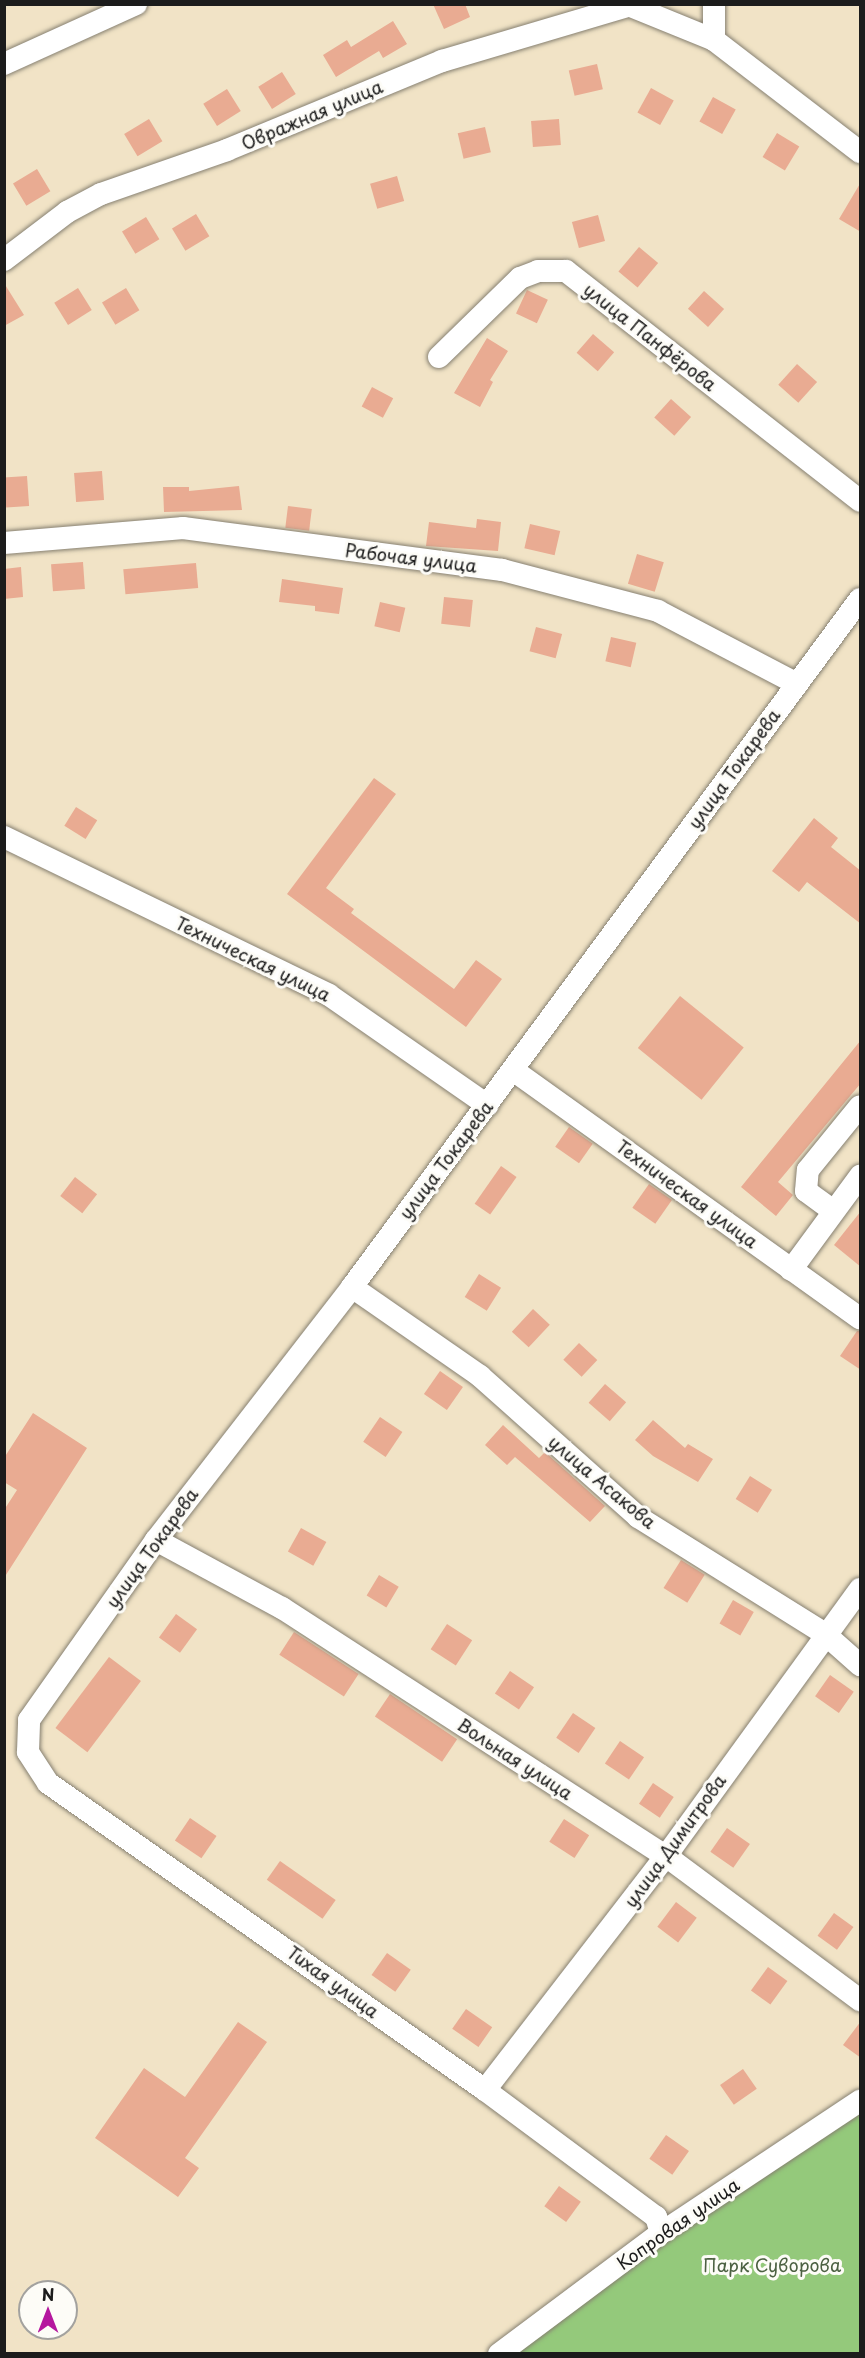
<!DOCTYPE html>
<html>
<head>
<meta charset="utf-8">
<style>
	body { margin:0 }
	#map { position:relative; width:865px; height:2358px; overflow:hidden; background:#f1e3c6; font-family:"Playpen Sans",sans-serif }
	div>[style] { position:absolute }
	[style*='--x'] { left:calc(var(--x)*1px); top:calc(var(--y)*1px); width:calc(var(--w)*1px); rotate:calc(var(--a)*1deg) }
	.green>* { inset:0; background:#94c97b }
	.building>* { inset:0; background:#e9ab92; transform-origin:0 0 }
	.roads { filter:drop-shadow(0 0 2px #868071) drop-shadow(0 0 2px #868071) }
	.minor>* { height:22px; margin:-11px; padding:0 11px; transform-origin:11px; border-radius:11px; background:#fff }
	span { translate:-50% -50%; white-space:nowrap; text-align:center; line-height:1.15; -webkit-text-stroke:6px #fdfcf7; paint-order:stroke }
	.street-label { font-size:18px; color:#1c1c1c }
	.park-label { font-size:18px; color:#4c6142 }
	.frame { position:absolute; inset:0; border:6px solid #1c1c1c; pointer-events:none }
	.north { position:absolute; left:18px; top:2280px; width:60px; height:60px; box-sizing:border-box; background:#fdfcf7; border:2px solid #a3a29f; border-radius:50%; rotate:0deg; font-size:16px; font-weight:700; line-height:24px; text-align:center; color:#1c1c1c }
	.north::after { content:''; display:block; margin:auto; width:21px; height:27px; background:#b5179e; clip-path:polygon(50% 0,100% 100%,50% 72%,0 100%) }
</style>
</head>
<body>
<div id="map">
	<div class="green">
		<div style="clip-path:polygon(860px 2101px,860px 2353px,499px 2354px)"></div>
	</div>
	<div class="building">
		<div style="clip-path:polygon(433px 4px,465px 4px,470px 17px,444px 29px)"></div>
		<div style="clip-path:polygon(393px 21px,407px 44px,383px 58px,379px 51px,336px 77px,323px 55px,347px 40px,351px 47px)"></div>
		<div style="left:597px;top:64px;width:26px;height:29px;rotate:77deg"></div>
		<div style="left:282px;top:72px;width:26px;height:28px;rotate:58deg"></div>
		<div style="left:651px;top:88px;width:26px;height:28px;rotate:29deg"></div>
		<div style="left:227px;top:89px;width:26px;height:28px;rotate:58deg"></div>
		<div style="left:713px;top:97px;width:26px;height:28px;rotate:29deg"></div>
		<div style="left:149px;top:119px;width:26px;height:29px;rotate:59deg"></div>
		<div style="left:559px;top:119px;width:26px;height:28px;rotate:86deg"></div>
		<div style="left:485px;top:127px;width:26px;height:28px;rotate:77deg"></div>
		<div style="left:777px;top:133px;width:26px;height:28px;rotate:31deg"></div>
		<div style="left:37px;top:169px;width:26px;height:28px;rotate:59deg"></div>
		<div style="left:397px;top:176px;width:26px;height:28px;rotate:74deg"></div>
		<div style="clip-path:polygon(861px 182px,861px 232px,839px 219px)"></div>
		<div style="left:196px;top:214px;width:26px;height:28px;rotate:59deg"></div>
		<div style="left:598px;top:215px;width:27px;height:27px;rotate:75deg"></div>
		<div style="left:146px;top:217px;width:26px;height:28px;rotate:59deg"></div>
		<div style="left:639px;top:247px;width:25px;height:32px;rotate:40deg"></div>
		<div style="clip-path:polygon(4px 283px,24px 315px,4px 326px)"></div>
		<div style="left:78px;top:288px;width:26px;height:28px;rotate:58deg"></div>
		<div style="left:126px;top:288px;width:26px;height:28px;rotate:59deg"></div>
		<div style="left:527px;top:290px;width:23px;height:26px;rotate:25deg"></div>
		<div style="left:704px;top:291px;width:27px;height:24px;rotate:42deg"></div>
		<div style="left:593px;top:334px;width:28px;height:25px;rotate:41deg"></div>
		<div style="clip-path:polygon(487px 338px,508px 351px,490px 380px,493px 382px,480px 407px,454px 393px)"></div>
		<div style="left:797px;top:364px;width:27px;height:28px;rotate:42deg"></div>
		<div style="left:372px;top:387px;width:24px;height:22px;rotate:28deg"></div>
		<div style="left:671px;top:399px;width:27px;height:25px;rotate:42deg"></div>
		<div style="left:102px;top:471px;width:29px;height:28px;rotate:86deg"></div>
		<div style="left:27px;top:476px;width:30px;height:23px;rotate:86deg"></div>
		<div style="clip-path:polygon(239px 486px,242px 510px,164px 512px,163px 487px,189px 487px,189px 491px)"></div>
		<div style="left:288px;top:506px;width:24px;height:22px;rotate:7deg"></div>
		<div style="clip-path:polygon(477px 519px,501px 522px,498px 551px,426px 546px,429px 522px,476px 528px)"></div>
		<div style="left:530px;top:524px;width:31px;height:25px;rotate:13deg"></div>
		<div style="left:637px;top:554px;width:28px;height:31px;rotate:17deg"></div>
		<div style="left:83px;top:562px;width:27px;height:32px;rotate:86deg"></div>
		<div style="left:196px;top:563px;width:25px;height:73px;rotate:85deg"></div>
		<div style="clip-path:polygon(21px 567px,23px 597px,4px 599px,4px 569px)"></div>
		<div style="clip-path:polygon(282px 579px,343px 588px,339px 614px,315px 611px,315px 606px,279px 602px)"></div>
		<div style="left:444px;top:597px;width:29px;height:27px;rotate:6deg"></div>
		<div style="left:380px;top:602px;width:26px;height:25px;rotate:13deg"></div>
		<div style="left:536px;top:627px;width:27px;height:25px;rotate:15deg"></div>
		<div style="left:611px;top:637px;width:26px;height:25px;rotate:13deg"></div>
		<div style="clip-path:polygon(374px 778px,396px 794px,326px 888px,354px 909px,351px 913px,454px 989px,476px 960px,502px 979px,466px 1027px,287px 894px)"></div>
		<div style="left:76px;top:807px;width:25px;height:22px;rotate:32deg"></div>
		<div style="clip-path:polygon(814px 818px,838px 838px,831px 847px,861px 871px,861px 924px,807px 882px,799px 892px,772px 871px)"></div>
		<div style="left:680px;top:996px;width:82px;height:67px;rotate:39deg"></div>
		<div style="clip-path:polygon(861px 1040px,861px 1083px,778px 1182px,793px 1195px,776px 1216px,741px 1187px)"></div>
		<div style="left:569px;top:1127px;width:29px;height:24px;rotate:35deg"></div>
		<div style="left:501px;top:1166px;width:19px;height:46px;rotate:35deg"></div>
		<div style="left:75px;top:1177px;width:28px;height:24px;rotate:38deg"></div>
		<div style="left:649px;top:1184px;width:28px;height:29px;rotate:35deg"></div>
		<div style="clip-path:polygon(861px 1211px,861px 1267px,834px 1245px)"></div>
		<div style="left:479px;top:1274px;width:26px;height:27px;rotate:32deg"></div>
		<div style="left:533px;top:1309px;width:23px;height:31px;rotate:43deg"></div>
		<div style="clip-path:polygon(857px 1331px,861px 1331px,861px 1370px,840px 1356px)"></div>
		<div style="left:579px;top:1343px;width:25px;height:23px;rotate:43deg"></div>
		<div style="left:440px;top:1371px;width:28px;height:28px;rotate:35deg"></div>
		<div style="left:605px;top:1384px;width:28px;height:25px;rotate:41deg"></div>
		<div style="clip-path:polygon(33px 1413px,87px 1448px,4px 1578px,4px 1510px,17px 1490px,4px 1482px,4px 1458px)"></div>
		<div style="left:380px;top:1417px;width:27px;height:30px;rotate:34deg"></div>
		<div style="clip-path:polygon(653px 1420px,685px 1448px,688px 1444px,713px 1459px,698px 1482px,653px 1456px,635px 1440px)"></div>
		<div style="clip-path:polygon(503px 1425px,539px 1458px,545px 1452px,605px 1506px,590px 1522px,515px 1457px,507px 1465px,485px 1445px)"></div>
		<div style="left:750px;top:1476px;width:26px;height:27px;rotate:32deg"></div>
		<div style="left:301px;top:1528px;width:29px;height:27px;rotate:29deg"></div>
		<div style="left:681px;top:1560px;width:28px;height:33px;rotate:32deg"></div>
		<div style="left:379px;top:1575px;width:23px;height:24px;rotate:31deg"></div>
		<div style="left:733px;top:1600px;width:24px;height:27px;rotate:30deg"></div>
		<div style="left:176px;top:1614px;width:26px;height:29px;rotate:36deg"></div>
		<div style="left:447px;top:1624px;width:30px;height:30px;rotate:33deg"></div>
		<div style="left:294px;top:1632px;width:77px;height:27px;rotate:33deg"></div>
		<div style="left:109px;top:1657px;width:40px;height:89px;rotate:37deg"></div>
		<div style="left:510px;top:1671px;width:29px;height:27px;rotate:34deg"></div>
		<div style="left:830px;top:1675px;width:29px;height:26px;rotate:35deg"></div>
		<div style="left:390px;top:1694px;width:81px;height:27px;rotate:34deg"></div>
		<div style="left:573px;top:1713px;width:27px;height:30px;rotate:34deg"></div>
		<div style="left:620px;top:1741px;width:29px;height:27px;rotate:34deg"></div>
		<div style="left:653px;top:1783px;width:25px;height:25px;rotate:34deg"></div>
		<div style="left:190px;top:1818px;width:32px;height:27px;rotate:34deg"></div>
		<div style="left:564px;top:1819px;width:30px;height:27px;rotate:33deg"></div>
		<div style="left:727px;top:1828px;width:28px;height:29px;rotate:35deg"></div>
		<div style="left:280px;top:1861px;width:68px;height:23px;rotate:35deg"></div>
		<div style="left:676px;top:1902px;width:26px;height:31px;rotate:37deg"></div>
		<div style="left:834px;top:1913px;width:24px;height:28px;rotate:36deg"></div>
		<div style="left:387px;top:1953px;width:29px;height:27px;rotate:35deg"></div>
		<div style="left:768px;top:1967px;width:24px;height:29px;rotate:36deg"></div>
		<div style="left:466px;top:2009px;width:32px;height:24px;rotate:35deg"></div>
		<div style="clip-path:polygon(861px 2021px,861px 2058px,843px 2045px)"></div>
		<div style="clip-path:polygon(238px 2022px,267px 2042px,185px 2158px,199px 2168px,178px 2197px,95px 2138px,144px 2068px,185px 2097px)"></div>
		<div style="left:743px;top:2069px;width:24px;height:28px;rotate:55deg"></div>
		<div style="left:666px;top:2135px;width:28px;height:29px;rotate:35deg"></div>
		<div style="left:559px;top:2186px;width:27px;height:25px;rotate:36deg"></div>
	</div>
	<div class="roads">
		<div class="minor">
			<div style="--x:626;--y:4;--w:95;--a:22.2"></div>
			<div style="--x:714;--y:4;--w:36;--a:90"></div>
			<div style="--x:714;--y:40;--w:184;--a:37.5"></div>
			<div style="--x:4;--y:64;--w:145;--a:-24.4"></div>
			<div style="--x:4;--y:260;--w:79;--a:-37.3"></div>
			<div style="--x:67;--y:212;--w:38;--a:-28"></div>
			<div style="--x:101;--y:194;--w:133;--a:-19.2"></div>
			<div style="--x:227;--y:150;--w:233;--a:-22.5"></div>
			<div style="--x:442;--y:61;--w:201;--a:-16.5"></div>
			<div style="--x:439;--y:357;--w:113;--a:-44.3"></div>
			<div style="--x:520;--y:278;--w:19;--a:-21"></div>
			<div style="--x:538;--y:271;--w:28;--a:0"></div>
			<div style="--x:566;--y:271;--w:373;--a:38"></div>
			<div style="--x:4;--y:543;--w:180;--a:-4.8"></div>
			<div style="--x:183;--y:528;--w:322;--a:7.5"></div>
			<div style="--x:502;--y:570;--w:161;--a:14.7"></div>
			<div style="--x:658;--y:611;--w:157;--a:27.7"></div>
			<div style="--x:4;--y:837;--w:361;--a:25.9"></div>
			<div style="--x:329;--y:995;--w:193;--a:34.8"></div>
			<div style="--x:513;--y:1070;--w:427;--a:35.6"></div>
			<div style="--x:832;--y:1210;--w:32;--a:-144"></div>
			<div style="--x:806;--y:1191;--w:21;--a:-85"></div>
			<div style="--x:808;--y:1170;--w:82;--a:-50.9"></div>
			<div style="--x:791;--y:1270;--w:117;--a:-53.7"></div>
			<div style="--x:352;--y:1287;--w:156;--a:34.8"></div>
			<div style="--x:480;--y:1376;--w:212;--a:41.7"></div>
			<div style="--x:638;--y:1517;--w:221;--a:32"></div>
			<div style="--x:825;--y:1634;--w:47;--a:41.5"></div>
			<div style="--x:156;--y:1540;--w:143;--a:28.4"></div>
			<div style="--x:282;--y:1608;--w:457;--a:32.9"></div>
			<div style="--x:666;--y:1856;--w:242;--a:36.6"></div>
			<div style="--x:485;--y:2090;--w:296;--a:-52.3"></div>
			<div style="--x:666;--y:1856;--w:330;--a:-54"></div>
			<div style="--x:661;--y:2233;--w:17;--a:-107"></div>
			<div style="--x:656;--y:2217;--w:213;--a:-143.4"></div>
			<div style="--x:485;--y:2090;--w:534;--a:-144.91"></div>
			<div style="--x:48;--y:1783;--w:37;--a:-123"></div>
			<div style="--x:28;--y:1752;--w:32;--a:-88"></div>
			<div style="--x:29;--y:1720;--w:220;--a:-54.8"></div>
			<div style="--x:156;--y:1540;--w:320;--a:-52.2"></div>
			<div style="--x:352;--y:1287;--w:855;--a:-53.56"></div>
			<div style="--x:499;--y:2354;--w:202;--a:-36.8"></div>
			<div style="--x:661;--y:2233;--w:239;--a:-33.6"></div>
		</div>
	</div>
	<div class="street-label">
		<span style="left:312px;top:115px;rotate:-23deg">Овражная улица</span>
		<span style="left:650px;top:337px;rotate:38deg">улица Панфёрова</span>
		<span style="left:411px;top:558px;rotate:7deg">Рабочая улица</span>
		<span style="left:734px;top:769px;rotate:-54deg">улица Токарева</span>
		<span style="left:253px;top:959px;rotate:26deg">Техническая улица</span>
		<span style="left:446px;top:1160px;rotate:-53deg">улица Токарева</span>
		<span style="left:687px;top:1194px;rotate:36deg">Техническая улица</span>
		<span style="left:602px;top:1482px;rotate:40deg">улица Асакова</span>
		<span style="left:152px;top:1548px;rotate:-54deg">улица Токарева</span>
		<span style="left:515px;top:1759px;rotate:33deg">Вольная улица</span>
		<span style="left:675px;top:1841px;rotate:-54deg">улица Димитрова</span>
		<span style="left:333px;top:1982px;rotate:36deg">Тихая улица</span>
		<span style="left:678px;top:2224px;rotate:-35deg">Копровая улица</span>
	</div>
	<div class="park-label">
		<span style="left:772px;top:2265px">Парк Суворова</span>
	</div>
	<div class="frame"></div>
	<div class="north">N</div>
</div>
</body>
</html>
